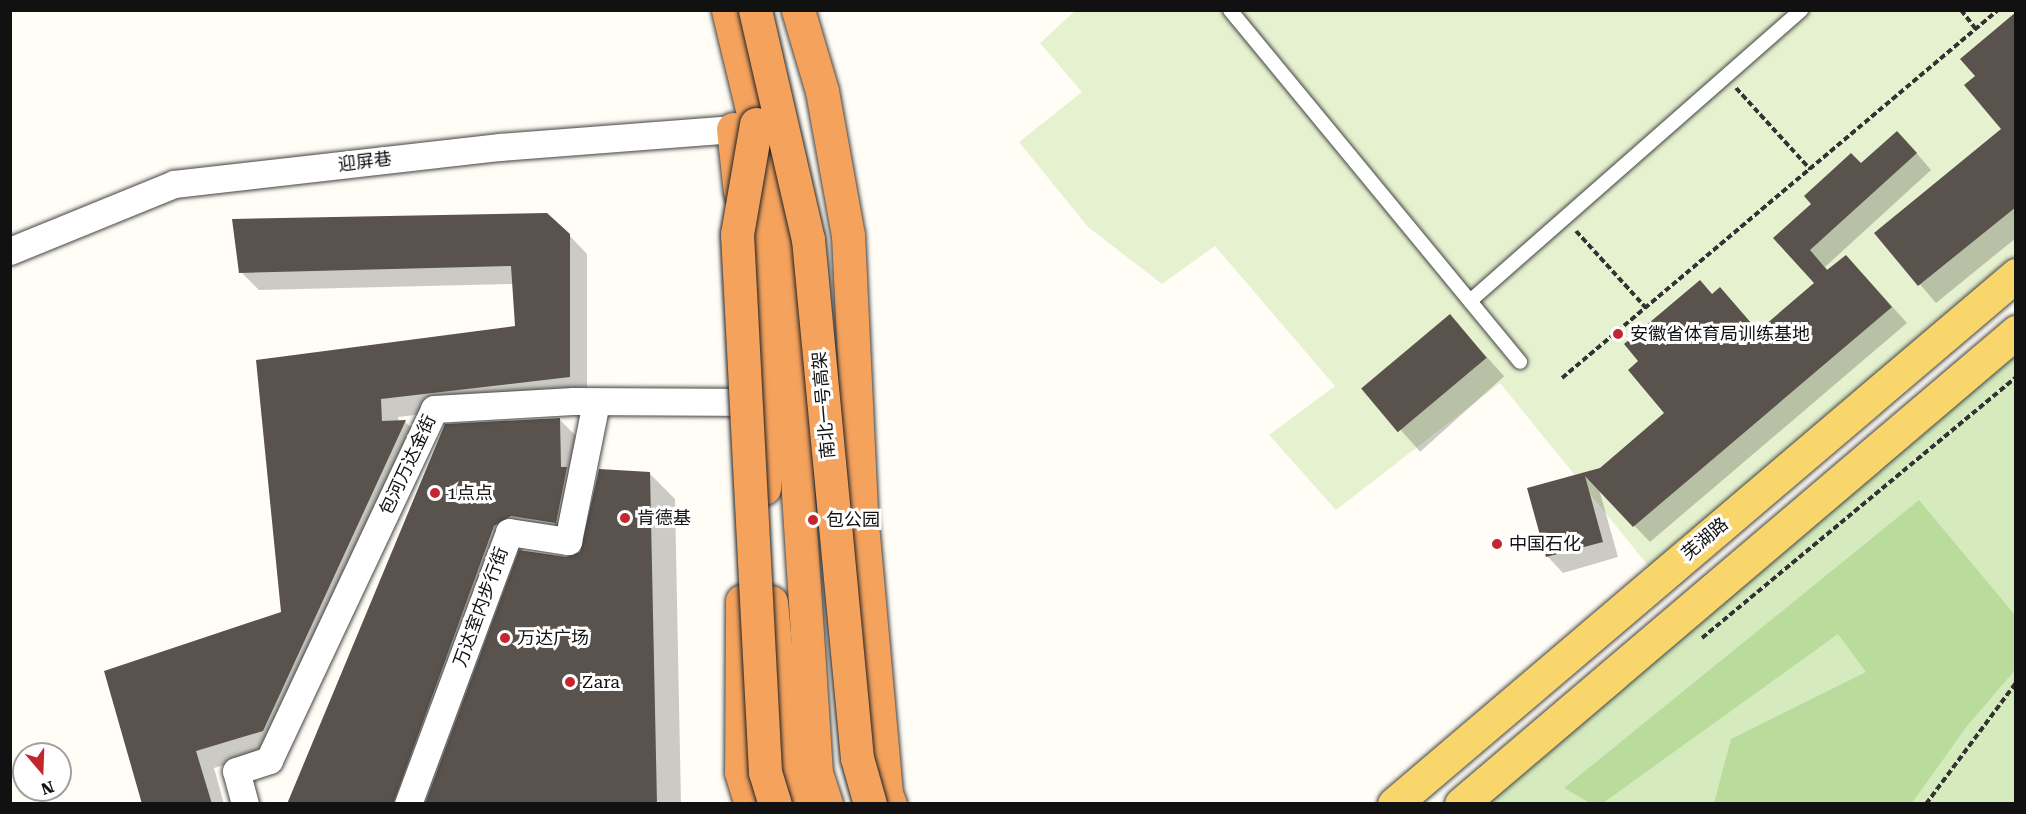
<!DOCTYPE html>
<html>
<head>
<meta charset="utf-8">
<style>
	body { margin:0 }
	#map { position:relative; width:2026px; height:814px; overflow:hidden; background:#fffdf5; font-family:"Roboto Serif","Noto Sans SC",serif }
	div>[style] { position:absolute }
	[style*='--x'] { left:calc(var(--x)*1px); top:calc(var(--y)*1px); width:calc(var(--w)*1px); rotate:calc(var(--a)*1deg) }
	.green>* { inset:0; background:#d5ebbd }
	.forest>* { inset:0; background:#b9dc9c }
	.pitch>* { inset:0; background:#e6f2cf }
	.shadow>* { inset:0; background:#0003; transform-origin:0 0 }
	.building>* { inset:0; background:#5a524d; transform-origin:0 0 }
	.path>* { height:4px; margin-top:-2px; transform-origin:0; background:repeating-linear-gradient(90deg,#333 0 6px,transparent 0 9px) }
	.roads { filter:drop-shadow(0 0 2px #444) drop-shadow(0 0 2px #444) }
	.lane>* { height:14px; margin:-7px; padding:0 7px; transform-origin:7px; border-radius:7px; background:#fff }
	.street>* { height:27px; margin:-13.5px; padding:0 13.5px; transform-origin:13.5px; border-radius:13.5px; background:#fff }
	.primary>* { height:33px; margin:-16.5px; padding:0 16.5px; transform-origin:16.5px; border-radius:16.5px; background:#f9d66b }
	.highway>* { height:33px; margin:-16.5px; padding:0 16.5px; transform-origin:16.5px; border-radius:16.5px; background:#f5a25d }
	.bridges { filter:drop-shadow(0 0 2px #222) drop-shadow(0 0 2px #222) }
	.highway-bridge>* { height:33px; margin:-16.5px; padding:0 16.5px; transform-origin:16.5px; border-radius:16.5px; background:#f5a25d }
	.dots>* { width:16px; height:16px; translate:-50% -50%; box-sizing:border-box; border:3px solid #fff; border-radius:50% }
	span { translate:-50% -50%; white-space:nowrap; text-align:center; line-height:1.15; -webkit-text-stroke:6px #fff; paint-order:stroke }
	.street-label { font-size:18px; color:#111 }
	.poi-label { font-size:18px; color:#111 }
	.left { translate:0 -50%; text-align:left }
	.frame { position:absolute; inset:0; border:12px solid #111; pointer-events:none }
	.north { position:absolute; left:12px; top:742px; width:60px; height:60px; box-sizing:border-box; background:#fff; border:2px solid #a0a0a0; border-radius:50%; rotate:161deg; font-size:16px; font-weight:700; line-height:24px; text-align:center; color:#111 }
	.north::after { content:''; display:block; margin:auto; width:21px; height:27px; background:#c4262e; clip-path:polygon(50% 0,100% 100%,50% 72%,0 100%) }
</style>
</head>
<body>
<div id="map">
	<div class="green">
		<div style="clip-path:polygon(2015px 332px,2015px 803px,1461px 803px)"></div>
	</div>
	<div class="forest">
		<div style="clip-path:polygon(1919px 500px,2015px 615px,2016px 669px,1967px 726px,1912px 803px,1714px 803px,1731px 739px,1866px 672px,1838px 634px,1603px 803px,1590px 803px,1564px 788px)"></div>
	</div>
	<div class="pitch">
		<div style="clip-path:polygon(1075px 11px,2015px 11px,2015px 275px,1659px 579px,1500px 383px,1336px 510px,1269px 435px,1335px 386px,1215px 246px,1162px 284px,1088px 227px,1019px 142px,1082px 92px,1040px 43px)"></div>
	</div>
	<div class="shadow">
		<div style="clip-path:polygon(2016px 14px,2016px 238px,1936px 303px,1876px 233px,2003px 129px,1977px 76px)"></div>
		<div style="clip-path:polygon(1913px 149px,1931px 170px,1825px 267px,1829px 271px,1862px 273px,1907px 323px,1650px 542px,1599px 489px,1618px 557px,1563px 573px,1548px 557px,1529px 489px,1600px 470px,1666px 413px,1641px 361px,1720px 289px,1759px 332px,1816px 283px,1775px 238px,1861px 165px)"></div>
		<div style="clip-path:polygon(569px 235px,587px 254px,587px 395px,398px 417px,399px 422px,405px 422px,423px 439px,281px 748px,214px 768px,224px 804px,143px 804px,283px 613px,257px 361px,517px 327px,514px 284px,259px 290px,241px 272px)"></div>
		<div style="left:1450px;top:316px;width:81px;height:113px;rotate:48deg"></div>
		<div style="clip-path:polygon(559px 419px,585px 445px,586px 488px,592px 494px,581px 548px,537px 541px,521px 551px,575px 557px,649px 473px,675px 499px,681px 804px,289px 804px)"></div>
	</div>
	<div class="building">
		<div style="clip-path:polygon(2016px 12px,2016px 207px,1918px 286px,1874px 233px,2001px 129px,1964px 85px,1975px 76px,1960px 59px)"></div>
		<div style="clip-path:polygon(1897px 131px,1917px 153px,1810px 250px,1827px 270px,1846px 255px,1892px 307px,1633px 527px,1585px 476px,1603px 542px,1546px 557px,1527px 488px,1600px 468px,1664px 413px,1628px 370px,1638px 361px,1624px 344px,1700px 280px,1712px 294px,1720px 287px,1758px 331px,1814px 283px,1773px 238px,1811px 204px,1804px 196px,1851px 153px,1861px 163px)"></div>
		<div style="clip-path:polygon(547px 213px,570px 234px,570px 377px,381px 399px,382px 421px,406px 420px,263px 731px,196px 751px,212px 804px,142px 804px,104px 671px,281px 612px,256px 360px,515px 326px,511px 266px,239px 273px,232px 219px)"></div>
		<div style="left:1450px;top:314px;width:57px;height:116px;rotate:50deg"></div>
		<div style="clip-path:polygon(560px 418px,561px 467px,567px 467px,556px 523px,511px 516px,494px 526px,393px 804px,287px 804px,445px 424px)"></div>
		<div style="clip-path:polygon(599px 469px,650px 472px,657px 804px,425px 804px,519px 550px,566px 557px,580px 552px)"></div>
	</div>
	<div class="path">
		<div style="--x:1961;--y:10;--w:24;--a:52"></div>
		<div style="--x:1736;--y:88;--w:110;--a:47.6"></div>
		<div style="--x:1576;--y:231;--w:104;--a:47.7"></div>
		<div style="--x:1562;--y:378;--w:571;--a:-40.17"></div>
		<div style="--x:1702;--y:638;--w:408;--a:-39.7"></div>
		<div style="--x:1926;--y:804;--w:151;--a:-53.4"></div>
	</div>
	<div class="roads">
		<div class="lane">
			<div style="--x:1230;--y:10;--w:456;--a:50.5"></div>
			<div style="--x:1470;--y:301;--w:441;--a:-41.3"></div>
		</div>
		<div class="street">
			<div style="--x:10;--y:251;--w:177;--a:-22.2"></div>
			<div style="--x:174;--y:184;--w:328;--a:-6.5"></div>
			<div style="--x:500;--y:147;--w:234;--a:-4.4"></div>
			<div style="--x:245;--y:804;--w:34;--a:-105"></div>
			<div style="--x:236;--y:771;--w:35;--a:-18"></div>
			<div style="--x:269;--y:760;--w:388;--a:-64.8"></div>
			<div style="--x:434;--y:409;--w:139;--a:-3.3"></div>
			<div style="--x:573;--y:401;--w:191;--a:0.3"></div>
			<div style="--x:408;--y:804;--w:290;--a:-69.6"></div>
			<div style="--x:509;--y:532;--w:60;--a:8.7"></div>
			<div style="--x:568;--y:541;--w:142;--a:-78.6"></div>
		</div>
		<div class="primary">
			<div style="--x:1394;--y:804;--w:817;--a:-40.38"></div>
			<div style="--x:1461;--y:804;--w:729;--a:-40.38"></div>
		</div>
		<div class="highway">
			<div style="--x:728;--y:10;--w:225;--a:76.4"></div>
			<div style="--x:781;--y:229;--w:545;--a:86.32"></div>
			<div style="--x:816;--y:773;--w:33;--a:72"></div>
			<div style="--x:798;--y:10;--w:84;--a:73.5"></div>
			<div style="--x:822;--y:91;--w:146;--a:79.8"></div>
			<div style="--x:848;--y:235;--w:278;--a:87.3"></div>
			<div style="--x:861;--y:513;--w:282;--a:84.9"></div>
			<div style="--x:886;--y:794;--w:11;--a:68"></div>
			<div style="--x:733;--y:129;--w:63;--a:83.7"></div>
			<div style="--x:749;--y:193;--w:40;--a:77"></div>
			<div style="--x:758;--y:232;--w:170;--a:87.3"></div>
			<div style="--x:766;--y:402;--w:86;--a:91.3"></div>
			<div style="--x:742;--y:601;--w:171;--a:90.3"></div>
			<div style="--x:741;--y:772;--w:34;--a:73"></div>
			<div style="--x:771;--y:602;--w:171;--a:84.6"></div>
			<div style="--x:787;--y:772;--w:33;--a:74"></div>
		</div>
	</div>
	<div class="bridges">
		<div class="highway-bridge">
			<div style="--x:755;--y:10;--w:235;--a:77"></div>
			<div style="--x:808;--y:239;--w:521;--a:84.61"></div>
			<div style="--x:857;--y:758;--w:48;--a:74.2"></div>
			<div style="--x:756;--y:124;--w:112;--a:99.8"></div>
			<div style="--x:737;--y:234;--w:539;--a:87.02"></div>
			<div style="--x:765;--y:772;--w:34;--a:73"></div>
		</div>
	</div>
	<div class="dots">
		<div style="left:1618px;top:334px;background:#c4262e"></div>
		<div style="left:435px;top:493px;background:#c4262e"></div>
		<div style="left:625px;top:518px;background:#c4262e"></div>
		<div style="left:813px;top:520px;background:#c4262e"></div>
		<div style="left:1497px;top:544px;background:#c4262e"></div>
		<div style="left:505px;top:638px;background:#c4262e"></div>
		<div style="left:570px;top:682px;background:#c4262e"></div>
	</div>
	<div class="street-label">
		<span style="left:365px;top:162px;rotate:-7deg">迎屏巷</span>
		<span style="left:824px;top:405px;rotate:-95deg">南北一号高架</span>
		<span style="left:408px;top:465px;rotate:-65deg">包河万达金街</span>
		<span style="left:1705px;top:539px;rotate:-40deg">芜湖路</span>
		<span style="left:481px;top:607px;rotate:-70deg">万达室内步行街</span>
	</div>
	<div class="poi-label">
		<span class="left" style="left:1630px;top:334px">安徽省体育局训练基地</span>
		<span class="left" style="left:447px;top:493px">1点点</span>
		<span class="left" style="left:637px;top:518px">肯德基</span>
		<span class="left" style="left:826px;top:520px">包公园</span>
		<span class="left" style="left:1509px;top:544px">中国石化</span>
		<span class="left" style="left:517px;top:638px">万达广场</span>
		<span class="left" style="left:582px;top:682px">Zara</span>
	</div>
	<div class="frame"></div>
	<div class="north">N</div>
</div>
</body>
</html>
